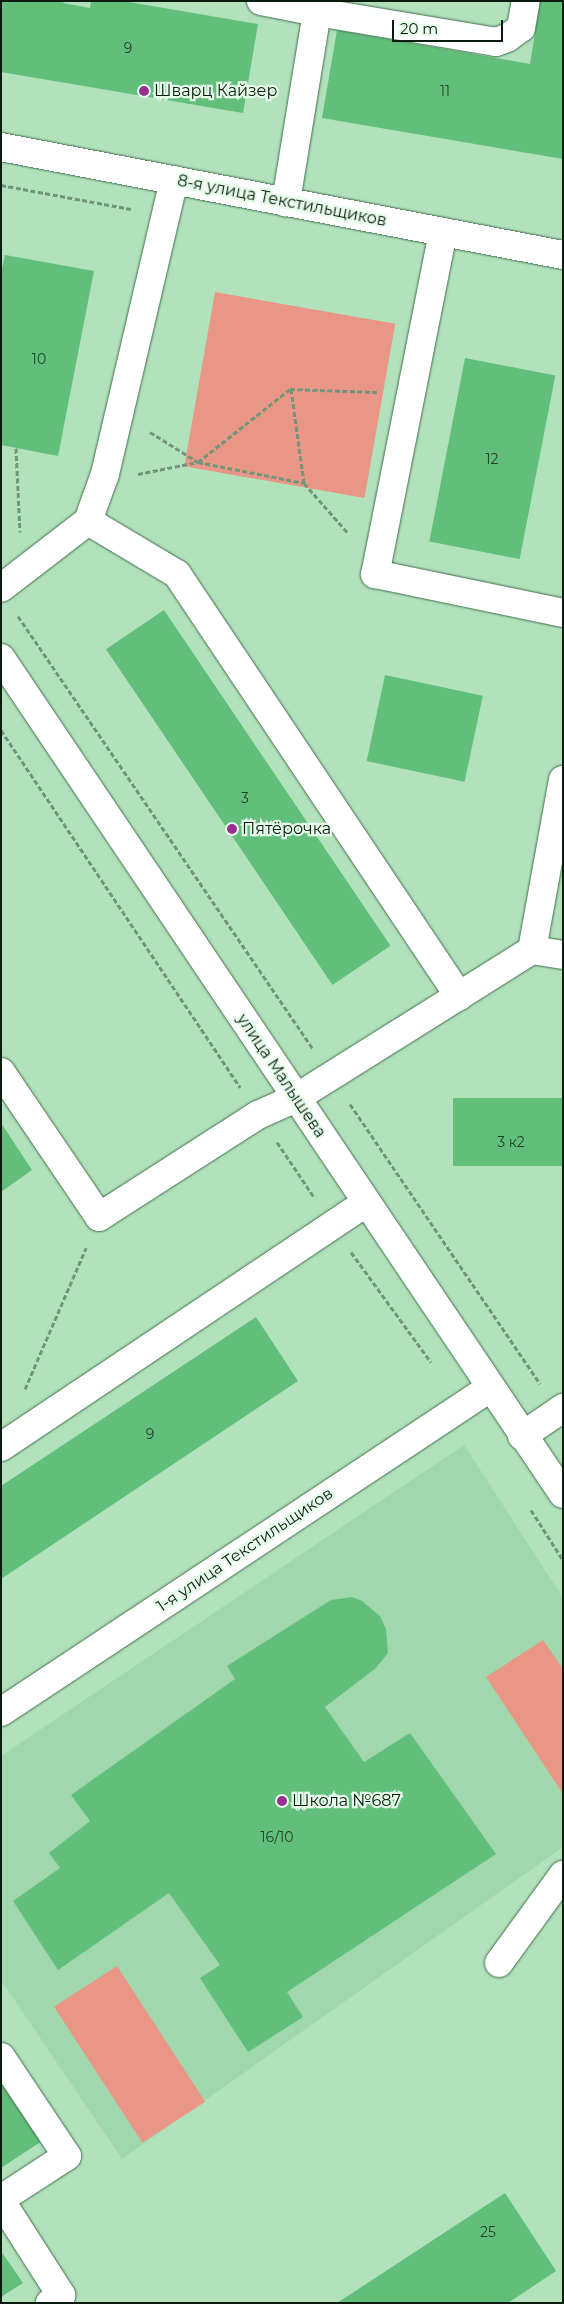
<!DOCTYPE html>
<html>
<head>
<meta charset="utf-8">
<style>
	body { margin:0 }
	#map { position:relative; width:564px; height:2304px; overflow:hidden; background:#b2e2bc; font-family:Montserrat,sans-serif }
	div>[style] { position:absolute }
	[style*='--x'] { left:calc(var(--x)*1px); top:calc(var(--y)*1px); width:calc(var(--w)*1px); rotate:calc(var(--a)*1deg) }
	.built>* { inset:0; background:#a1d7ad }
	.green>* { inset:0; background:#ea9686; transform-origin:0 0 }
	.building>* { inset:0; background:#62be7b; transform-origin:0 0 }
	.path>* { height:3px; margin-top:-1.5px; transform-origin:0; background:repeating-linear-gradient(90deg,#719579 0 5px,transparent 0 7.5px) }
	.roads { filter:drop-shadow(0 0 1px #416d4c) drop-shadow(0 0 1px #416d4c) }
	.minor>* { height:28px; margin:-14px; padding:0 14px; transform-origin:14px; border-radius:14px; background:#fff }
	.dots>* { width:14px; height:14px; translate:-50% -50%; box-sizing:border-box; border:2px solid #e4fce9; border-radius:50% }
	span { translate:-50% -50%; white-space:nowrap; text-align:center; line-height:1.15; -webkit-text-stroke:4.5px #e4fce9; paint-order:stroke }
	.number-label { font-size:14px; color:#20442a }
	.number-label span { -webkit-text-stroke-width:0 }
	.poi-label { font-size:16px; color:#0a1c0f }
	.left { translate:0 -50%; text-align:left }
	.street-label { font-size:16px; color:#0a1c0f }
	.frame { position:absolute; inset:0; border:2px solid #0a1c0f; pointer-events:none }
	.scale { position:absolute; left:392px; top:20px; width:111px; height:22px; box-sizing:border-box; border:2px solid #0a1c0f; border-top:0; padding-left:6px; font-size:15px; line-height:18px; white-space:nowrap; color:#0a1c0f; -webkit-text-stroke:4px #e4fce9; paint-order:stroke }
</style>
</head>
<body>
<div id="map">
	<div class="built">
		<div style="clip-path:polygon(464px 1445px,563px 1598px,563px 1847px,122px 2159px,1px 1980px,1px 1756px)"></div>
	</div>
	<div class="green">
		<div style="left:215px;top:292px;width:183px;height:177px;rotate:10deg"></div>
		<div style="clip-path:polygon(543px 1640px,563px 1669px,563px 1794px,486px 1677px)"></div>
		<div style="left:117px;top:1966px;width:162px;height:75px;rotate:57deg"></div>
	</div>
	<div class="building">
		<div style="clip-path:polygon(1px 1px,64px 1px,63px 3px,90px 8px,91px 1px,123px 1px,258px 24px,243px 113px,1px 72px)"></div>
		<div style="clip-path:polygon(540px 1px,563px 1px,563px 159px,322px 118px,337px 30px,530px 64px)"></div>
		<div style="clip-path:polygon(5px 255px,94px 271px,58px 456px,1px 445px,1px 273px)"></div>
		<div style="left:465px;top:358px;width:92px;height:187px;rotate:11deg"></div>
		<div style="left:164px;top:610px;width:405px;height:70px;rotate:56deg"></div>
		<div style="left:385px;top:675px;width:100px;height:88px;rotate:12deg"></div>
		<div style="left:563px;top:1098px;width:68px;height:110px;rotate:90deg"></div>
		<div style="clip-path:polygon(1px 1123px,32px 1170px,1px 1192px)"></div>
		<div style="clip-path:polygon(256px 1317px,298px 1381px,1px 1579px,1px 1486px)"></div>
		<div style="clip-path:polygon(352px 1597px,362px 1601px,380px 1616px,386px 1629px,388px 1653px,376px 1668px,325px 1707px,364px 1762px,410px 1733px,496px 1854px,287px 1992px,303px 2017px,248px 2052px,200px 1978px,220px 1965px,169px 1893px,58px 1970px,13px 1901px,60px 1868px,49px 1853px,90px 1821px,71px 1795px,235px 1679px,227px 1666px,331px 1600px)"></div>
		<div style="clip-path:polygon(1px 2073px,45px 2139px,1px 2168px)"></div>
		<div style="clip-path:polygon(505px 2193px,556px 2271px,508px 2303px,337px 2303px)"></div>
		<div style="clip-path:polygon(1px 2251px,23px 2283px,1px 2297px)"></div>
	</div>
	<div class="path">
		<div style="--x:1;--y:185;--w:132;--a:10.5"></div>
		<div style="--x:291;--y:389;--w:95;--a:82.1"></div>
		<div style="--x:304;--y:483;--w:67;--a:48.7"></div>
		<div style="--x:150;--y:432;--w:57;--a:32"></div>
		<div style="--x:198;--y:462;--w:117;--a:-38.4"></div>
		<div style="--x:290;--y:389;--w:87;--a:2"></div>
		<div style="--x:16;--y:448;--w:84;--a:87.3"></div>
		<div style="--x:138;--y:474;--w:61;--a:-11.3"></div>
		<div style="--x:198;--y:462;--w:108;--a:11.2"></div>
		<div style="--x:18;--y:616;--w:524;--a:55.73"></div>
		<div style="--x:1;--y:730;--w:430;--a:56.2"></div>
		<div style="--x:350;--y:1104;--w:338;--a:55.8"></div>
		<div style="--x:277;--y:1142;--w:66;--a:56.1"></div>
		<div style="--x:351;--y:1252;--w:136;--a:54"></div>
		<div style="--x:25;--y:1389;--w:154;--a:-66.6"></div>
		<div style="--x:531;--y:1510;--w:59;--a:57.4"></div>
	</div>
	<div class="roads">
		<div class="minor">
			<div style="--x:261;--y:1;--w:57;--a:11.1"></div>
			<div style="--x:317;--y:12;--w:193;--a:99.3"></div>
			<div style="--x:317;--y:12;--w:181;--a:9.5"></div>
			<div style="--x:496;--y:42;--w:12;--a:-20"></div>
			<div style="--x:507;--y:38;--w:17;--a:-36"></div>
			<div style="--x:521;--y:28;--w:27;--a:-80"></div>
			<div style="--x:1;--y:147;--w:572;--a:10.88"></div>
			<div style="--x:443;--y:232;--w:349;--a:101.2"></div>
			<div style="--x:375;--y:574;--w:192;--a:11.7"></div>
			<div style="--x:88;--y:521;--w:104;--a:30.8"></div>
			<div style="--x:177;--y:574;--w:508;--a:56.25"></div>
			<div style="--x:1;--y:588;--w:110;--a:-37.6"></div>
			<div style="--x:88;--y:521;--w:50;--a:-70.1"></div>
			<div style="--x:105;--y:474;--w:302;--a:-76.8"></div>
			<div style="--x:1;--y:658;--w:1007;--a:56.09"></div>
			<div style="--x:532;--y:950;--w:173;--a:-79.7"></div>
			<div style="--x:1;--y:1072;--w:175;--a:55.9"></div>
			<div style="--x:99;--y:1217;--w:189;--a:-32.7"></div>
			<div style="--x:258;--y:1115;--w:42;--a:-24.1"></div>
			<div style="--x:296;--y:1098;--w:279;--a:-32.1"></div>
			<div style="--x:532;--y:950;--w:31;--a:9"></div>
			<div style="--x:522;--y:1436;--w:50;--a:-34.3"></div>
			<div style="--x:1;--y:1447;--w:439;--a:-33.8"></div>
			<div style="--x:1;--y:1712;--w:587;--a:-33.53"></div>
			<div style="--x:499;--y:1963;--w:109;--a:-54"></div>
			<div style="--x:1;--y:2057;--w:119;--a:56.3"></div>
			<div style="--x:67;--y:2156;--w:79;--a:146.9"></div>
			<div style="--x:1;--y:2201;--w:112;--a:57.4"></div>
			<div style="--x:61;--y:2295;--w:14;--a:144"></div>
		</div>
	</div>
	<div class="dots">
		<div style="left:144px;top:91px;background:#992f91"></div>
		<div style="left:232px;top:829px;background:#992f91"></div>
		<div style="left:282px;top:1801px;background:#992f91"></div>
	</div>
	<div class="number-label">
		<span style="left:128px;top:48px">9</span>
		<span style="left:445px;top:91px">11</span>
		<span style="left:39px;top:359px">10</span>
		<span style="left:492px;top:459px">12</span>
		<span style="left:245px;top:798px">3</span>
		<span style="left:511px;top:1142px">3 к2</span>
		<span style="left:150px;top:1434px">9</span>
		<span style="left:277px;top:1837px">16/10</span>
		<span style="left:488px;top:2232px">25</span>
	</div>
	<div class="poi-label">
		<span class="left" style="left:154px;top:91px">Шварц Кайзер</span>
		<span class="left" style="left:242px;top:829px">Пятёрочка</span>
		<span class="left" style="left:292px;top:1801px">Школа №687</span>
	</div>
	<div class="street-label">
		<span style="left:282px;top:201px;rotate:11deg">8-я улица Текстильщиков</span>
		<span style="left:281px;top:1076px;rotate:56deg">улица Малышева</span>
		<span style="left:245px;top:1550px;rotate:-34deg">1-я улица Текстильщиков</span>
	</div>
	<div class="frame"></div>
	<div class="scale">20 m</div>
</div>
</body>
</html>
